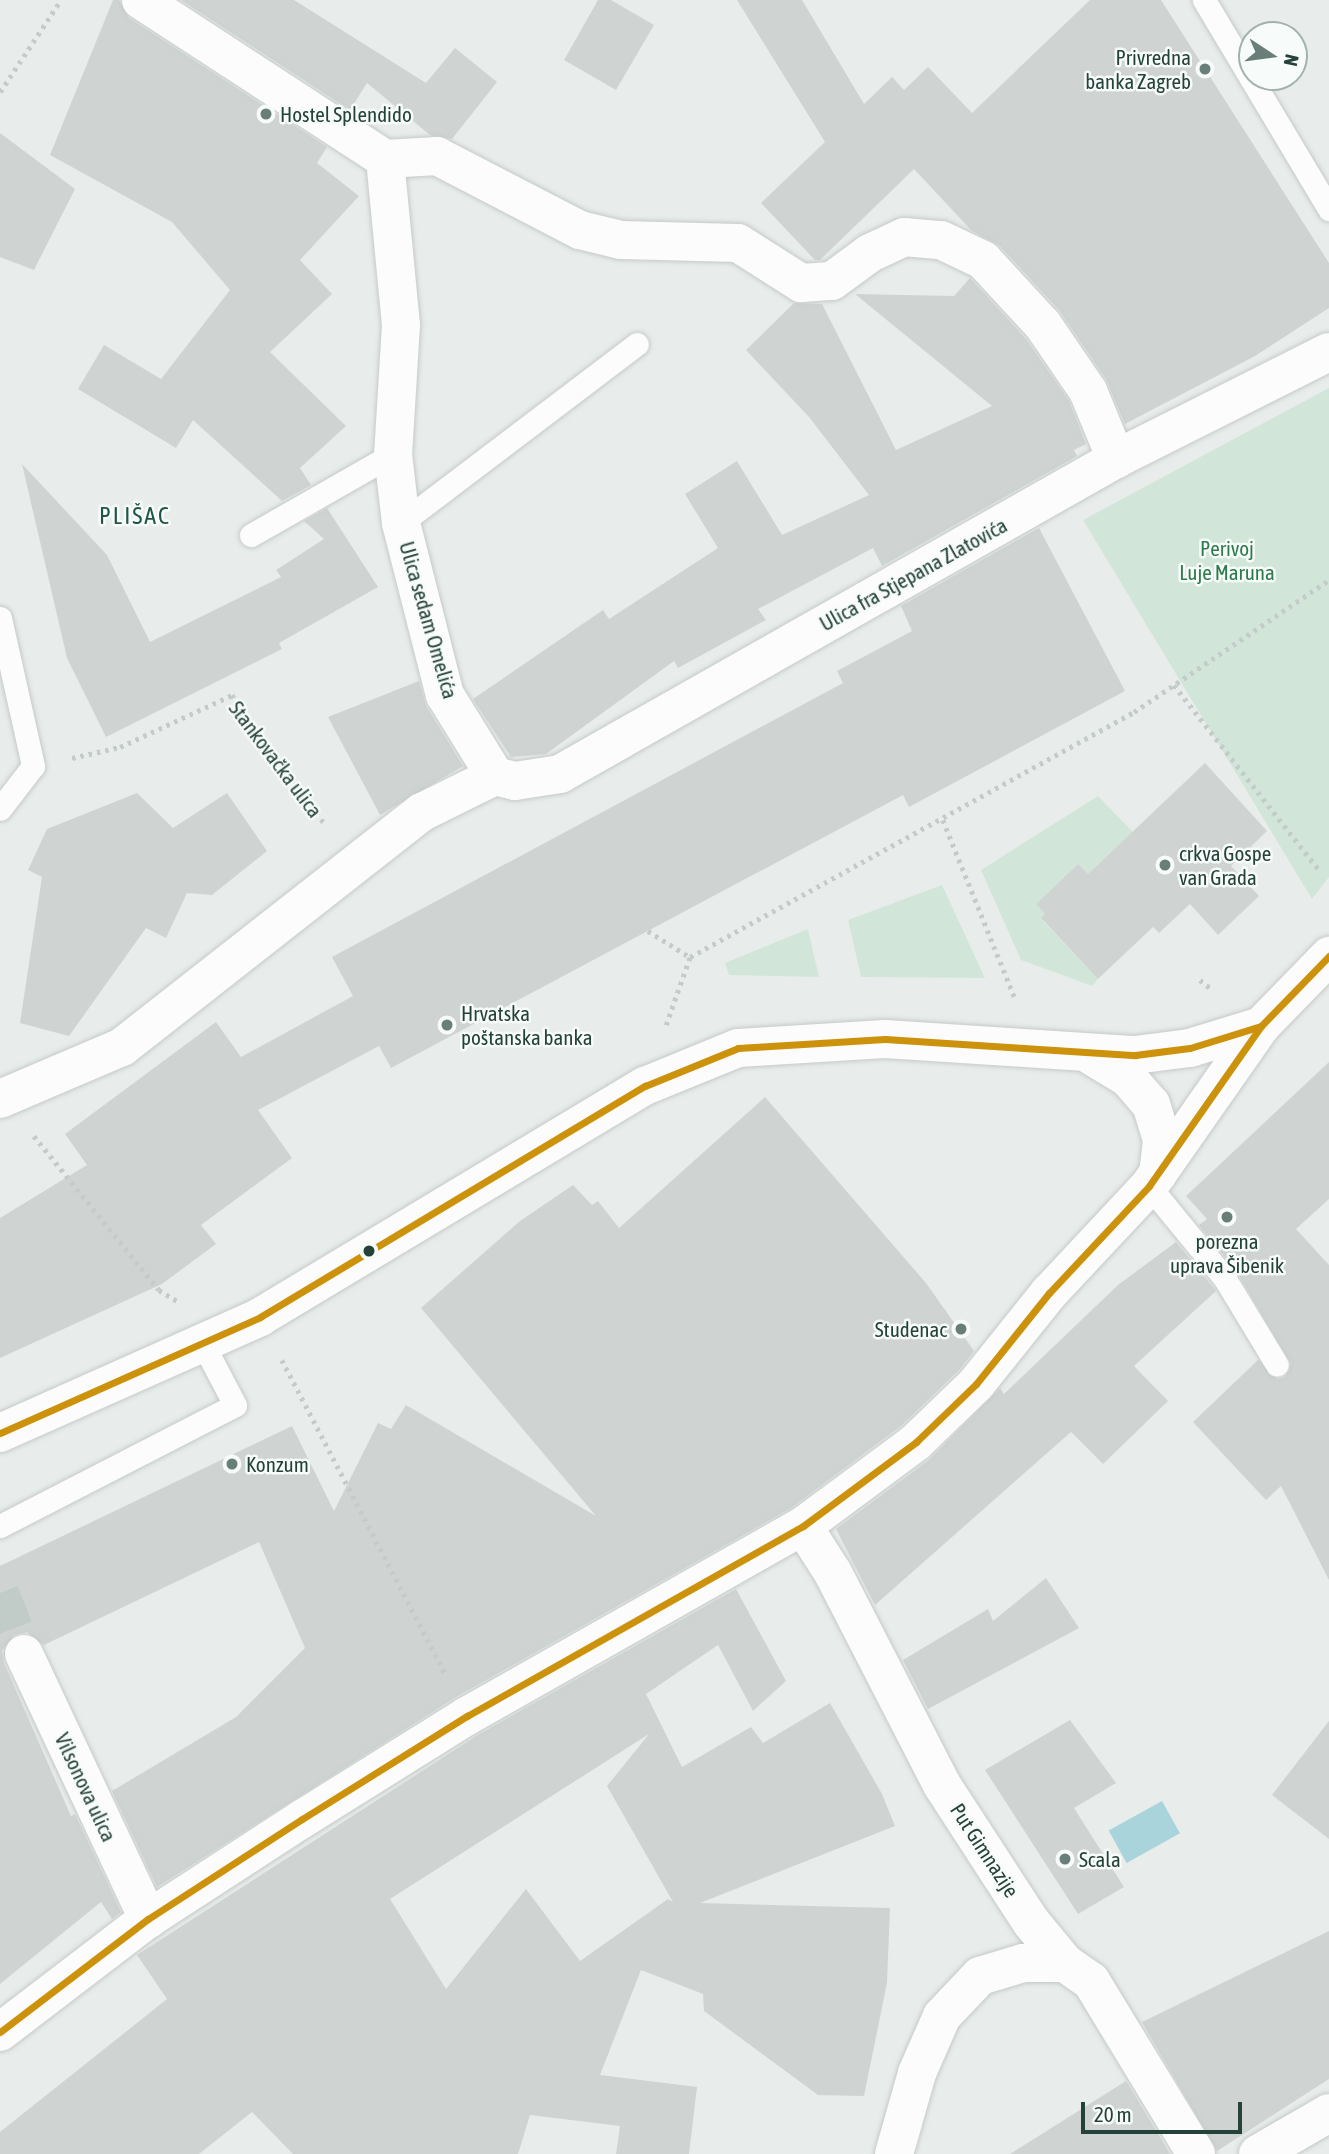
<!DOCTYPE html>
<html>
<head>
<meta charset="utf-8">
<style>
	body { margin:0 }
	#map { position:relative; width:1329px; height:2154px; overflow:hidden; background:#e8edeb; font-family:"Asap Condensed",sans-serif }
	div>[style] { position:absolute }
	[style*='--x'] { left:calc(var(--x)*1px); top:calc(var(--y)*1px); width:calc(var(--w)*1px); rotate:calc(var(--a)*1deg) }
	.green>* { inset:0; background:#d1e6d8 }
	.water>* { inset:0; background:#a9d4db; transform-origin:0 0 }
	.building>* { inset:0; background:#cfd4d2 }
	.street-tunnel>* { height:38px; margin-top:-19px; transform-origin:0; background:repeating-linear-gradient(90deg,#c1cbc8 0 38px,transparent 0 57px) }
	.path>* { height:4.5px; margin-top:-2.25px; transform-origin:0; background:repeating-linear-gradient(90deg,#c3ccca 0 3.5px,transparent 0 8.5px) }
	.roads { filter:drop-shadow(0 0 2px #c5cac8) drop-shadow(0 0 2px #c5cac8) }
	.lane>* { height:23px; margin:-11.5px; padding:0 11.5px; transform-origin:11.5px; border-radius:11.5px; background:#fcfcfc }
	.street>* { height:38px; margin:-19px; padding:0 19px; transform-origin:19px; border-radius:19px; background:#fcfcfc }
	.secondary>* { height:38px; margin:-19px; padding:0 19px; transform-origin:19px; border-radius:19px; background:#fcfcfc }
	.bus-1>* { height:7px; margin:-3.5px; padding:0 3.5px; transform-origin:3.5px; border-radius:3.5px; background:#cd920c }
	.dots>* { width:19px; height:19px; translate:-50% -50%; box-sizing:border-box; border:4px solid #f7fbf9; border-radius:50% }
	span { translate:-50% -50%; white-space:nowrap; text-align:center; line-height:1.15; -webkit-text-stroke:5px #f7fbf9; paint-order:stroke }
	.poi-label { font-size:21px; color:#24423a }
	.right { translate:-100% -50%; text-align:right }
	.left { translate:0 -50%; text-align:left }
	.park-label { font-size:21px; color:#2d7a4b }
	.street-label { font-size:21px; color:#24423a }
	.quarter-label { font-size:24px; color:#1f5548; letter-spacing:2px }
	.north { position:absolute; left:1238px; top:21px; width:70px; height:70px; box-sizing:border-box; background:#f7fbf9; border:2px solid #a3b1ad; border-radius:50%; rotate:103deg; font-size:19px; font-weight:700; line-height:28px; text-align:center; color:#24423a }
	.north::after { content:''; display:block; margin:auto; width:24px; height:32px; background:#697e78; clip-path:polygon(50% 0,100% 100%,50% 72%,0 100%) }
	.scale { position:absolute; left:1081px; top:2102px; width:161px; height:32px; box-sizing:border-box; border:4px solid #24423a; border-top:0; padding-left:9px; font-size:21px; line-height:24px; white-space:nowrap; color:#24423a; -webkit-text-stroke:5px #f7fbf9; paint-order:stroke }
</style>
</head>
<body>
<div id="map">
	<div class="green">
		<div style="clip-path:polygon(1329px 388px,1329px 877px,1312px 899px,1083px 520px)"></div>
		<div style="clip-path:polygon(1098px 796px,1133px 832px,1096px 866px,1096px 883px,1078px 864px,1036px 904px,1045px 914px,1041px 919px,1098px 979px,1092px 986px,1021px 960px,981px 870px)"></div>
		<div style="clip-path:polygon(942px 885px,985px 978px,861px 977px,848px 920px)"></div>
		<div style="clip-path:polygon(808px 929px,819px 977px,729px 975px,725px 963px)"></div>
	</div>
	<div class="water">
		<div style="left:1162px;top:1801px;width:37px;height:61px;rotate:61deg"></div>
	</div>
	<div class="building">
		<div style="clip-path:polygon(113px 0,119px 0,129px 18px,327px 147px,317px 163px,359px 196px,300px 260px,332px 294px,270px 352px,346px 426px,300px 468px,311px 485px,282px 501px,193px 420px,176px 448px,78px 389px,104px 345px,161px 379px,230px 290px,172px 222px,50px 155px)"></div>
		<div style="clip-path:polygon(181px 0,294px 0,426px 83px,455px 48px,497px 82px,452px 139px,430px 135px,367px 83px,350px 110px)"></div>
		<div style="clip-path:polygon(598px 0,611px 0,654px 25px,616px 90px,564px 60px)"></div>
		<div style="clip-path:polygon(737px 0,802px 0,864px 104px,892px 77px,904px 90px,928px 67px,972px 113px,1090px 0,1161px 0,1329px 263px,1329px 308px,1255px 356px,1125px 424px,1106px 379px,1059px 310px,999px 245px,972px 231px,914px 169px,820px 260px,815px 260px,761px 203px,825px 142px)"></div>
		<div style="clip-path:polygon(0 133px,75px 189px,34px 270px,0 257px)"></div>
		<div style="clip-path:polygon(970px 278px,1026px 339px,1069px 401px,1086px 444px,1074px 450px,1077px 456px,882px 566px,873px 548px,758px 609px,766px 620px,678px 668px,674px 661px,546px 754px,511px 757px,473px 699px,603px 610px,609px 619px,718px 548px,685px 494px,737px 461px,782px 535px,869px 495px,809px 417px,746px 350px,794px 303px,822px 304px,896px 450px,992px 406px,855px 294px,954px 296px)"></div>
		<div style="clip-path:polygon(22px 464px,107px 555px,150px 642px,281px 577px,276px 570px,324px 539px,304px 521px,327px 508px,378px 587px,279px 643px,282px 649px,106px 737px,67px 658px)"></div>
		<div style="clip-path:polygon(1039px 528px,1125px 691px,909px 807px,903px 795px,391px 1068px,379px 1046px,258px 1110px,292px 1158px,201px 1225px,216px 1244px,162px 1284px,0 1358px,0 1218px,87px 1165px,65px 1134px,216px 1022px,241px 1057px,353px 996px,332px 957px,843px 683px,837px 671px,912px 631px,901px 606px)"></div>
		<div style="clip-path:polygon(419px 681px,426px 706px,463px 766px,380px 815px,328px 717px)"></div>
		<div style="clip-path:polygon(1205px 763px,1267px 831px,1231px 866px,1259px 896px,1218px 935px,1190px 904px,1159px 933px,1153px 927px,1098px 979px,1041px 918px,1045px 914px,1036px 904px,1078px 864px,1088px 874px)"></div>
		<div style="clip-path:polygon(137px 793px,173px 828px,227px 793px,267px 851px,212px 895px,187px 893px,166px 938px,146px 928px,69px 1036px,20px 1023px,42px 877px,28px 870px,47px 829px)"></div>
		<div style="clip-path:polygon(1329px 1062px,1329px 1199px,1296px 1229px,1329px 1265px,1329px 1580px,1281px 1486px,1266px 1500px,1193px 1422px,1258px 1360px,1277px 1379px,1285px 1377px,1291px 1364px,1237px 1272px,1199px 1225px,1207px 1219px,1186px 1196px)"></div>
		<div style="clip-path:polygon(765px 1097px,926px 1283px,974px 1351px,960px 1369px,902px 1425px,791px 1508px,456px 1697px,157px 1887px,112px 1791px,236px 1717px,305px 1648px,259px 1542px,44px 1645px,27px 1632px,14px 1635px,2px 1651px,4px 1663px,71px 1816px,75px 1814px,121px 1912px,112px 1919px,101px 1902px,0 1984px,0 1566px,292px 1426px,334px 1511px,378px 1423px,391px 1429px,406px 1405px,596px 1516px,421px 1308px,520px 1221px,573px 1185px,592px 1205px,598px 1201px,619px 1228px)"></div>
		<div style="clip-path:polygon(1176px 1242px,1216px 1291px,1134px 1366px,1168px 1401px,1103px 1464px,1071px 1432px,875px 1605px,836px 1529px,929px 1460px,1000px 1388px,1004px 1394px,1118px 1285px)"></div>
		<div style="clip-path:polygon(1046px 1578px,1079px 1628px,928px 1709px,903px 1660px,988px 1609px,993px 1621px)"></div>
		<div style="clip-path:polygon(evenodd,736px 1589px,786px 1681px,753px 1711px,718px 1645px,646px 1694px,682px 1767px,751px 1727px,763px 1743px,830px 1703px,882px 1794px,895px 1826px,700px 1903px,890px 1908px,887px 1983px,864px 2096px,818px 2095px,704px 2011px,703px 1994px,641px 1970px,600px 2075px,697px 2087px,689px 2154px,616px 2154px,620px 2126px,530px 2115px,518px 2154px,293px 2154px,252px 2112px,199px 2154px,0 2154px,0 2132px,167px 1999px,137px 1955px,478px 1735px,736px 1589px,649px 1734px,607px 1786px,673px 1902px,668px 1899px,580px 1961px,526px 1889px,446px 1989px,390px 1899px,649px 1734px)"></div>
		<div style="clip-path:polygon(1070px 1720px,1116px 1783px,1074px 1808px,1124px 1887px,1078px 1914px,985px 1770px)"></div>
		<div style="clip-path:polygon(1329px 1721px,1329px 1839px,1272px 1795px)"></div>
		<div style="clip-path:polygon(1329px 1931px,1329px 2079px,1217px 2151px,1142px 2022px)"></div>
		<div style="clip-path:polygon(1126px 2081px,1170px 2154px,1010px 2154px)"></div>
	</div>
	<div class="street-tunnel">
		<div style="--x:0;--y:1593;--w:66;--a:68.5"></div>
	</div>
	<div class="path">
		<div style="--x:0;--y:92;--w:110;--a:-56.5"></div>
		<div style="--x:1174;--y:685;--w:236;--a:51.9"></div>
		<div style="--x:72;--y:758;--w:49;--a:-12.9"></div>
		<div style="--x:120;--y:747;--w:123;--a:-24.9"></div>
		<div style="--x:232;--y:695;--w:161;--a:54.3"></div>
		<div style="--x:943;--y:820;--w:195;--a:68"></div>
		<div style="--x:648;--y:931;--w:49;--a:31.8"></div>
		<div style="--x:1200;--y:980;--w:16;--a:38"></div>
		<div style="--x:666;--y:1025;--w:72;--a:-70.6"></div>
		<div style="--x:690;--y:957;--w:507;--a:-28.89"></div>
		<div style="--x:1134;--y:712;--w:235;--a:-34.1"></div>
		<div style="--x:34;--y:1136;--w:198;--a:50.9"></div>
		<div style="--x:159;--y:1290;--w:21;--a:31"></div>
		<div style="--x:282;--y:1360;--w:355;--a:62.5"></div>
	</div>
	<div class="roads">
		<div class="lane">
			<div style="--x:1204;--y:0;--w:244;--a:59.1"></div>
			<div style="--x:401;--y:523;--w:296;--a:-37.2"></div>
			<div style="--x:251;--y:535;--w:163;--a:-29.7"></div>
			<div style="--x:0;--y:618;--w:152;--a:77.4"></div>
			<div style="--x:33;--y:766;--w:54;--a:127.5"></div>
			<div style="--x:1149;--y:1186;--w:120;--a:50.7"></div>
			<div style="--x:1225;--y:1279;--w:100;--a:58.8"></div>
			<div style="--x:0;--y:1526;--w:264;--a:-27.2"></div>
			<div style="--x:235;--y:1405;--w:69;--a:-117.7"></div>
		</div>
		<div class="street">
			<div style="--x:141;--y:0;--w:291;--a:33.1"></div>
			<div style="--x:385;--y:159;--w:52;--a:-3.3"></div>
			<div style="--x:437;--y:156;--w:161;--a:27.4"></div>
			<div style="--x:580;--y:230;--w:42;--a:13.7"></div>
			<div style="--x:621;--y:240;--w:117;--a:1.5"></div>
			<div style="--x:738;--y:243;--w:75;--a:32.4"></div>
			<div style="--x:801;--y:283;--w:31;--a:-4"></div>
			<div style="--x:832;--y:281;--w:47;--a:-36.4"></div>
			<div style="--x:870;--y:253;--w:38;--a:-25"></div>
			<div style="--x:904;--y:237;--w:37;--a:5"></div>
			<div style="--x:941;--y:240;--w:47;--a:25.5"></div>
			<div style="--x:983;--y:260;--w:88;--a:47.3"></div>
			<div style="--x:1043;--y:325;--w:80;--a:55.7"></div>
			<div style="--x:1088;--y:391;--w:74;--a:67.6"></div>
			<div style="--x:385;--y:159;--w:167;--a:84.5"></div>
			<div style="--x:401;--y:325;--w:129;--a:93.5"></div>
			<div style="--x:393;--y:454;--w:69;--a:83.4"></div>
			<div style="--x:401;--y:523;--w:178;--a:75.7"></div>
			<div style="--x:445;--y:695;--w:95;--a:58.3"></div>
			<div style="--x:495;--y:776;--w:21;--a:14"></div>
			<div style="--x:515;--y:781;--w:46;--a:-8.8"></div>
			<div style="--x:560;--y:774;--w:639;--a:-29.53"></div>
			<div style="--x:1116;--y:459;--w:238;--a:-26.7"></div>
			<div style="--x:0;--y:1099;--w:133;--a:-23.1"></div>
			<div style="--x:122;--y:1047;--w:381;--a:-38.1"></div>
			<div style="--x:422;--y:812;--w:81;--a:-26.3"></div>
			<div style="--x:803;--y:1526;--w:56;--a:57.4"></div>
			<div style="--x:833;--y:1573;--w:238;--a:62.8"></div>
			<div style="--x:942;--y:1785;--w:163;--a:57"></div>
			<div style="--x:1031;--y:1922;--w:53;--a:50.3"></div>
			<div style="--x:24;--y:1654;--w:293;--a:64.9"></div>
			<div style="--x:1258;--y:2154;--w:82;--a:-30"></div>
		</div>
		<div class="secondary">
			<div style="--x:1090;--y:1055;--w:44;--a:31.2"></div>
			<div style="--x:1128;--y:1078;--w:35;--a:49"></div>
			<div style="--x:1151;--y:1104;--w:39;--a:73"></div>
			<div style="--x:1162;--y:1141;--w:33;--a:97"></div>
			<div style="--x:0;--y:1433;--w:285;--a:-24"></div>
			<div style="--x:260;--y:1317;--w:449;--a:-31"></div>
			<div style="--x:645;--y:1086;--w:100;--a:-22.2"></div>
			<div style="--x:738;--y:1048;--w:147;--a:-3.5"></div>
			<div style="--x:885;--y:1039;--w:251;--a:3.7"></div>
			<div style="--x:1135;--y:1055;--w:55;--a:-7.3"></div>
			<div style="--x:1190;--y:1048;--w:74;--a:-17.2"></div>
			<div style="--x:0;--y:2032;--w:186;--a:-37.4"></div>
			<div style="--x:148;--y:1919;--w:184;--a:-33"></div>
			<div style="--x:302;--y:1819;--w:195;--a:-32"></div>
			<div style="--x:467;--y:1716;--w:386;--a:-29.5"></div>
			<div style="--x:803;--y:1526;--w:141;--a:-36.6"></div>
			<div style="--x:916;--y:1442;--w:83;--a:-44"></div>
			<div style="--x:976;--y:1384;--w:117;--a:-51.3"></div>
			<div style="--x:1049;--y:1293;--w:146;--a:-46.9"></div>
			<div style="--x:1149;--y:1186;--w:195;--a:-55"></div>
			<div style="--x:1261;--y:1026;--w:98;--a:-45.8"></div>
			<div style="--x:894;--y:2154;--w:84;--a:-74.1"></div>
			<div style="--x:917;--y:2073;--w:62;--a:-66.3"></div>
			<div style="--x:942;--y:2016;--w:55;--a:-46.5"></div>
			<div style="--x:980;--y:1976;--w:45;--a:-16.8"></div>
			<div style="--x:1023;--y:1963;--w:42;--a:0"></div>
			<div style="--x:1065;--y:1963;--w:32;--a:35"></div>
			<div style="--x:1091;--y:1981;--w:202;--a:58.7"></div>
		</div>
	</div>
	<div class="bus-1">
		<div style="--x:0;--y:1433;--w:285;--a:-24"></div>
		<div style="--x:260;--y:1317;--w:449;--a:-31"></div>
		<div style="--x:645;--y:1086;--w:100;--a:-22.2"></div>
		<div style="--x:738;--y:1048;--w:147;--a:-3.5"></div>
		<div style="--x:885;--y:1039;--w:251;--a:3.7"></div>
		<div style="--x:1135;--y:1055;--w:55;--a:-7.3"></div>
		<div style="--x:1190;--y:1048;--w:74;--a:-17.2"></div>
		<div style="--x:0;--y:2032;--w:186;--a:-37.4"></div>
		<div style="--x:148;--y:1919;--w:184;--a:-33"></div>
		<div style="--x:302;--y:1819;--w:195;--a:-32"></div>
		<div style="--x:467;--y:1716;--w:386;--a:-29.5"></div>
		<div style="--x:803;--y:1526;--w:141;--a:-36.6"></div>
		<div style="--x:916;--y:1442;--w:83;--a:-44"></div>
		<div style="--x:976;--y:1384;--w:117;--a:-51.3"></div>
		<div style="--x:1049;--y:1293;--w:146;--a:-46.9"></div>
		<div style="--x:1149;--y:1186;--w:195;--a:-55"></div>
		<div style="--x:1261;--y:1026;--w:98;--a:-45.8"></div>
	</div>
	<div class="dots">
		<div style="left:1205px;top:69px;background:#697e78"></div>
		<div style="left:266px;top:114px;background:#697e78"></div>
		<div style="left:1165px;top:865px;background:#697e78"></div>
		<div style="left:447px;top:1025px;background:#697e78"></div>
		<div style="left:1227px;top:1217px;background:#697e78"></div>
		<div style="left:369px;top:1251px;background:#24423a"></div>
		<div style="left:961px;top:1329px;background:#697e78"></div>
		<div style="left:232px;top:1464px;background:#697e78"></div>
		<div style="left:1065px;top:1859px;background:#697e78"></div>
	</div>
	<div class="poi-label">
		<span class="right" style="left:1191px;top:69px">Privredna<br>banka Zagreb</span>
		<span class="left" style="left:280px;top:114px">Hostel Splendido</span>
		<span class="left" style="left:1179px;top:865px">crkva Gospe<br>van Grada</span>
		<span class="left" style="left:461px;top:1025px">Hrvatska<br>poštanska banka</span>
		<span style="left:1227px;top:1253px">porezna<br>uprava Šibenik</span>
		<span class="right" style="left:947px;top:1329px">Studenac</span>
		<span class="left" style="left:246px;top:1464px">Konzum</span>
		<span class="left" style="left:1079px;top:1859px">Scala</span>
	</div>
	<div class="park-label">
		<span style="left:1227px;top:560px">Perivoj<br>Luje Maruna</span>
	</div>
	<div class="street-label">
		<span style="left:913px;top:574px;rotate:-29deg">Ulica fra Stjepana Zlatovića</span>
		<span style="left:429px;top:620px;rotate:74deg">Ulica sedam Omelića</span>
		<span style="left:276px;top:759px;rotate:53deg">Stankovačka ulica</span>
		<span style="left:86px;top:1787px;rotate:65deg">Vilsonova ulica</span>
		<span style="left:985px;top:1850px;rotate:57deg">Put Gimnazije</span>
	</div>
	<div class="quarter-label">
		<span style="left:135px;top:516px">PLIŠAC</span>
	</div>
	<div class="north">N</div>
	<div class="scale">20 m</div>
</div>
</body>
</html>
